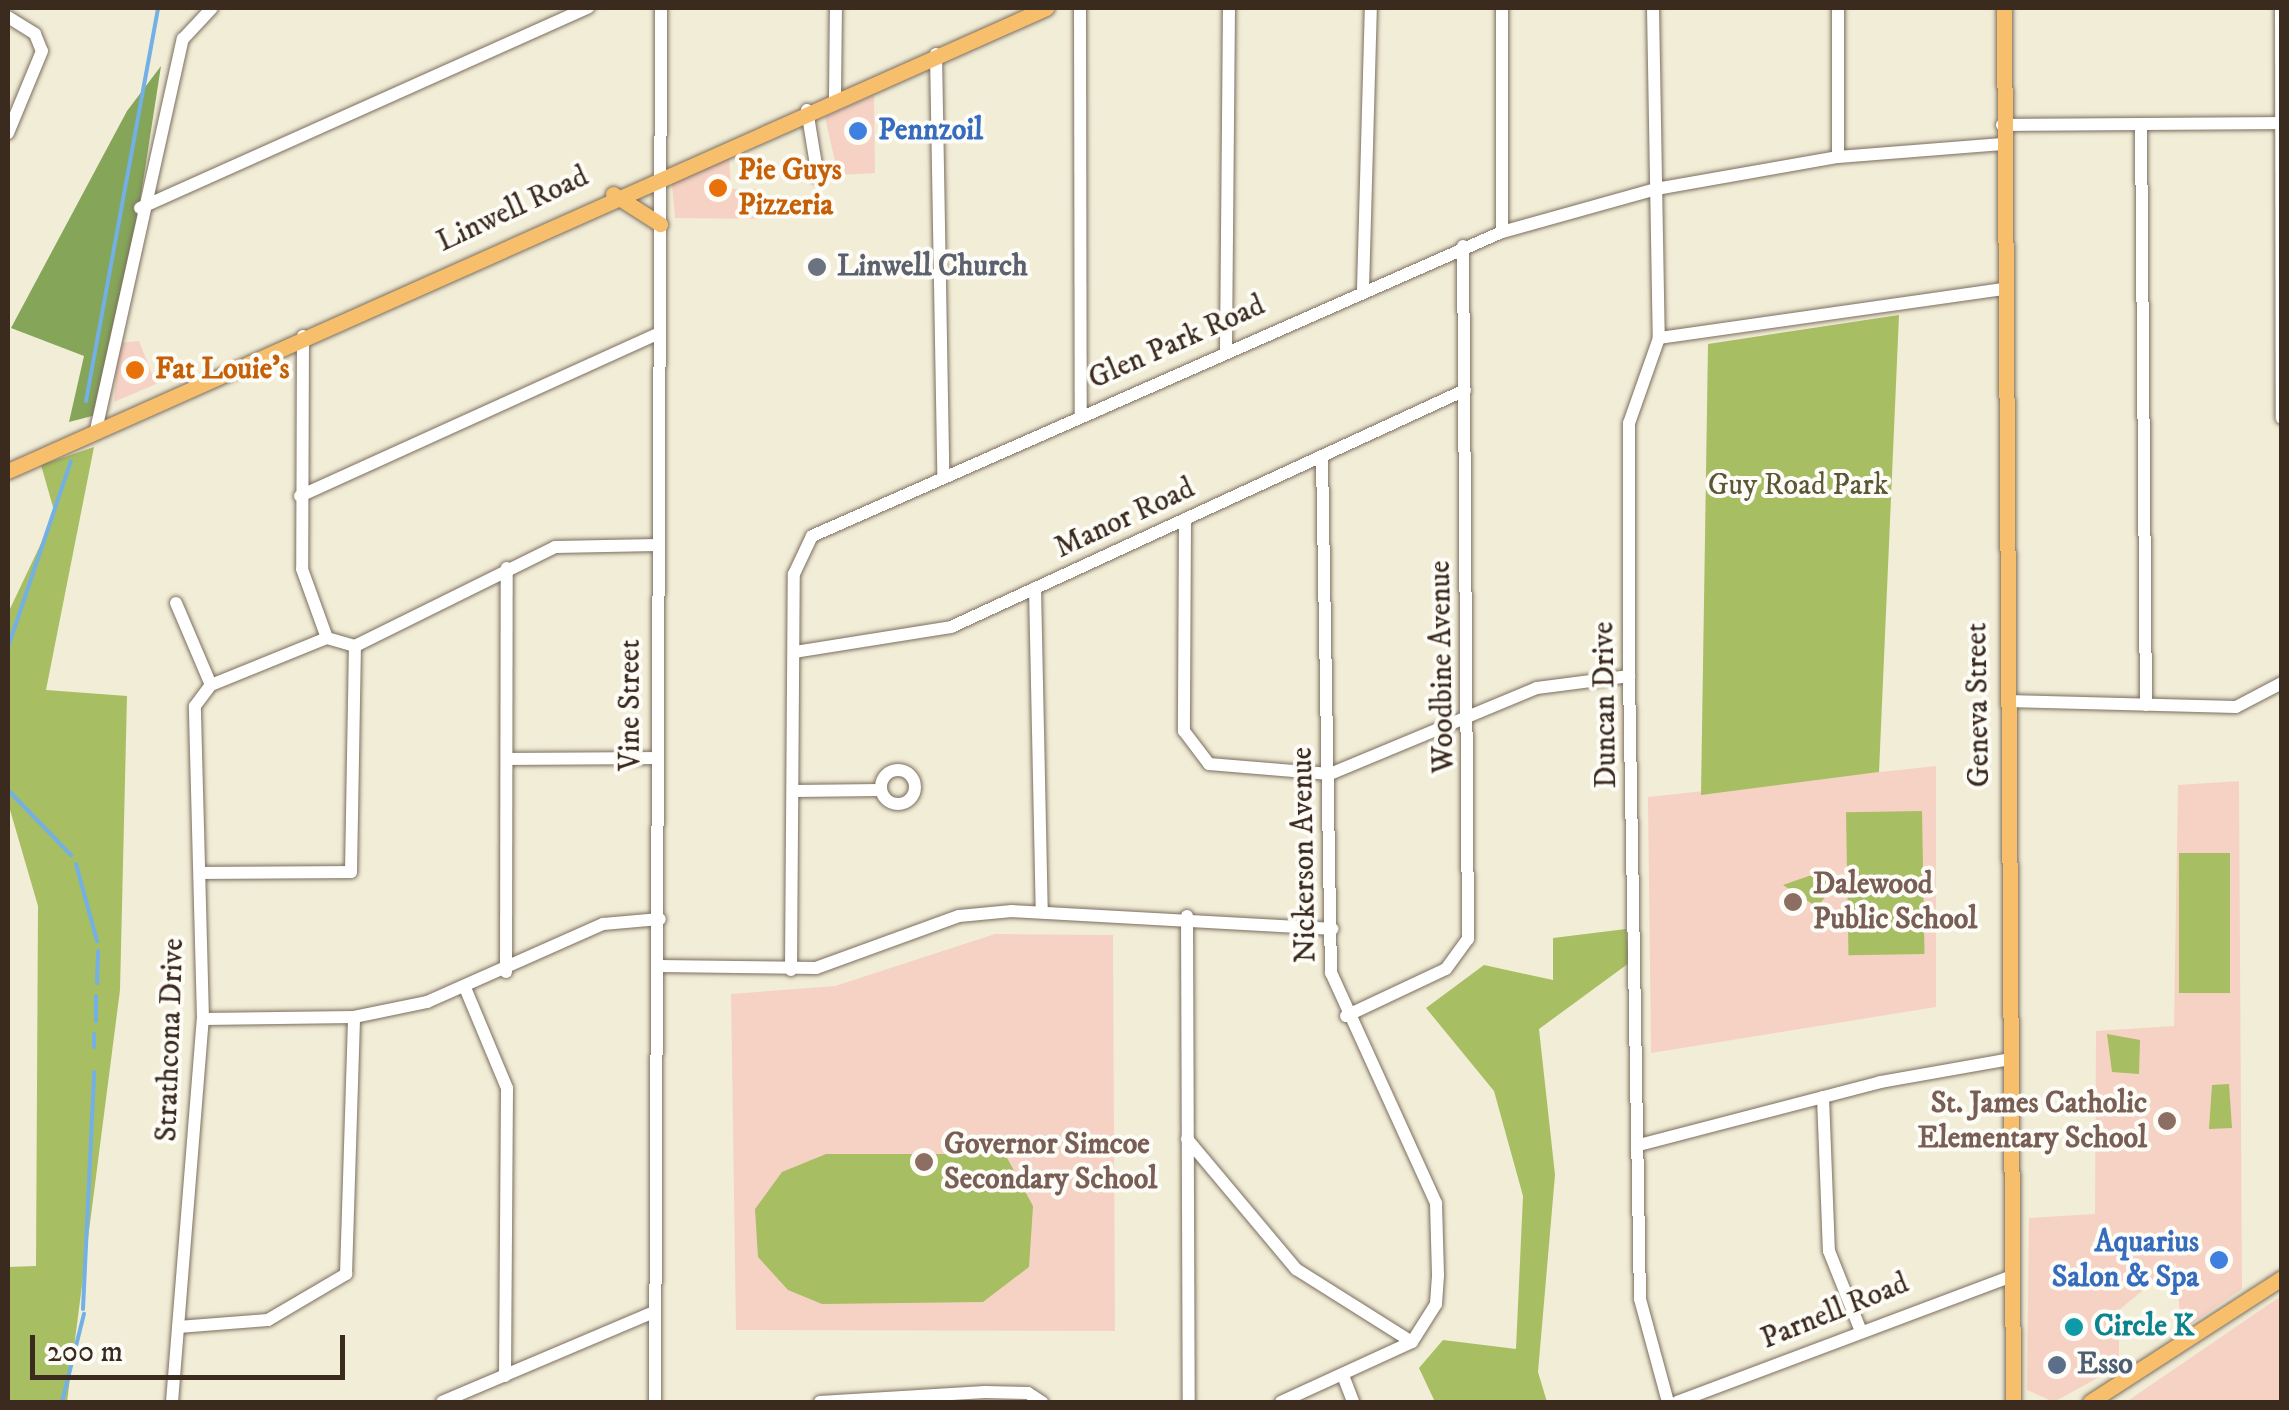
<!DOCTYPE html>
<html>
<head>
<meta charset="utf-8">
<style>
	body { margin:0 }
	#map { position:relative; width:2289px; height:1410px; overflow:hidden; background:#f2edd7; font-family:"IM FELL DW Pica",serif }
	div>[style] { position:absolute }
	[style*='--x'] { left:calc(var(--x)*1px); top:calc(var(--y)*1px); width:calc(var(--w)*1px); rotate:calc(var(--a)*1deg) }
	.built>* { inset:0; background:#f6d2c4 }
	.green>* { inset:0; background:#a7be63; transform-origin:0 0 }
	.forest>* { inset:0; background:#85a559 }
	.stream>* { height:4px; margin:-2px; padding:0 2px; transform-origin:2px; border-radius:2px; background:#72b0e5 }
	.roads { filter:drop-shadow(0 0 2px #7b6e5f) drop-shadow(0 0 2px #7b6e5f) }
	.minor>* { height:12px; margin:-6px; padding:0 6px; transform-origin:6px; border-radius:6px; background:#fff }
	.minor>.ring { margin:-6px; padding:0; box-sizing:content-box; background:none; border:12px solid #fff; border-radius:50% }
	.major>* { height:15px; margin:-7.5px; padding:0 7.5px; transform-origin:7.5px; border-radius:7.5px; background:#f7bf6c }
	.dots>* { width:28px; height:28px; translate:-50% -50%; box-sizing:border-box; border:5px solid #fdfcf7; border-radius:50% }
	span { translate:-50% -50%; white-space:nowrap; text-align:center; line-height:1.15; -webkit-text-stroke:8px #fdfcf7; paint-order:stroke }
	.shop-label { font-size:30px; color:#366cbe; font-weight:700 }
	.left { translate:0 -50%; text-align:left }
	.right { translate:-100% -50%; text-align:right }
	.food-label { font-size:30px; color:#c56008; font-weight:700 }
	.street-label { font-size:30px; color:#3b2a1e }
	.worship-label { font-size:30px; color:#5b616d; font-weight:700 }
	.park-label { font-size:30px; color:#5b5633 }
	.education-label { font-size:30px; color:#785e54; font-weight:700 }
	.culture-label { font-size:30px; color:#0d838f; font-weight:700 }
	.service-label { font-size:30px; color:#4e5e75; font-weight:700 }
	.frame { position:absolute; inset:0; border:10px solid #3b2a1e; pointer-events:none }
	.scale { position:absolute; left:30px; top:1335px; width:315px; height:45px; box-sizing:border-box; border:5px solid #3b2a1e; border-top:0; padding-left:12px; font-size:30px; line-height:35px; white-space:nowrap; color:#3b2a1e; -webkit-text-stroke:8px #fdfcf7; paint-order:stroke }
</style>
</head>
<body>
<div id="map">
	<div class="built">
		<div style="clip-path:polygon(874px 95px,875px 173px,838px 175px,825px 117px)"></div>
		<div style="clip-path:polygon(729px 156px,731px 189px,758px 189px,758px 219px,675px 218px,672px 184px)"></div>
		<div style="clip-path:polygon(139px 341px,156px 384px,114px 402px,118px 343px)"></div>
		<div style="clip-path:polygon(1936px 766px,1936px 1007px,1651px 1053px,1648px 797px)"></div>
		<div style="clip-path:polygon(2239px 781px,2242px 1289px,2181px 1331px,2176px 1263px,2119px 1310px,2119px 1366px,2054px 1402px,2027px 1390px,2029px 1218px,2095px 1214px,2096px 1031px,2174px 1026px,2178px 785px)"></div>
		<div style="clip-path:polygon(995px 934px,1113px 935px,1115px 1331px,736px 1330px,731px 994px,835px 986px)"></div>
		<div style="clip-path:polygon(2281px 1296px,2281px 1402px,2126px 1402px)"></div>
	</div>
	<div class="green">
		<div style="clip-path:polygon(1899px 315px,1879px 772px,1701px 795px,1708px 344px)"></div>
		<div style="clip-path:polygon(94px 447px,46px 690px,127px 696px,120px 990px,67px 1402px,8px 1402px,8px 1267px,36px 1266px,38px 906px,8px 803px,8px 613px,55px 514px,41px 465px)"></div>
		<div style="left:1922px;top:811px;width:143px;height:76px;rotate:89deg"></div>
		<div style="left:2179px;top:853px;width:51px;height:140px"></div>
		<div style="clip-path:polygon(1829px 869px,1836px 884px,1817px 907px,1783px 885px)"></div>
		<div style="clip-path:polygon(1626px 929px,1629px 963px,1539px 1029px,1555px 1175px,1538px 1372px,1547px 1402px,1435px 1402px,1419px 1368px,1443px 1340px,1516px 1349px,1523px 1196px,1494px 1091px,1426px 1008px,1484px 965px,1553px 980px,1553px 938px)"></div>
		<div style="clip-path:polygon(2107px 1034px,2140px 1040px,2139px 1074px,2112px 1072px)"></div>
		<div style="clip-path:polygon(2229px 1084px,2232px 1128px,2209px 1129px,2212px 1085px)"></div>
		<div style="clip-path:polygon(826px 1154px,1005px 1154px,1033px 1206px,1029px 1267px,983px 1302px,822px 1304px,788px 1290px,758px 1257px,755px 1209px,782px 1172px)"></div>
	</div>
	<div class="forest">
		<div style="clip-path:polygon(161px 66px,118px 343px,96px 415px,69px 422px,84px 356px,11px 328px,127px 111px)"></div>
	</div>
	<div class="stream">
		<div style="--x:86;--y:401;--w:400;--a:-79.6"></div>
		<div style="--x:8;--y:647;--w:196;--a:-71.3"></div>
		<div style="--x:8;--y:790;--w:91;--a:45.9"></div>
		<div style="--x:76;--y:864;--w:80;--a:74.7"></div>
		<div style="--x:97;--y:983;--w:32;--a:-88"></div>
		<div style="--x:96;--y:1021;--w:25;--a:-90"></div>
		<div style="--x:94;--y:1047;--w:13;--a:-90"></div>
		<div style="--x:83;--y:1309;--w:237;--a:-87.3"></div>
		<div style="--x:62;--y:1402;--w:91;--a:-76"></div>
	</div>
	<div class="roads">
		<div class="minor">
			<div style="--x:1080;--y:8;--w:405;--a:89.9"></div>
			<div style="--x:1653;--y:8;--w:330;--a:89"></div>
			<div style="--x:1659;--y:338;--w:90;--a:109.4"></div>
			<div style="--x:1629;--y:423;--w:253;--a:90"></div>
			<div style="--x:1629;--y:676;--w:623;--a:88.99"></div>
			<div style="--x:1640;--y:1299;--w:107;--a:74.8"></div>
			<div style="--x:2281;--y:8;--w:410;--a:89.9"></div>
			<div style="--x:8;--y:17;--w:32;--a:32"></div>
			<div style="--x:35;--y:34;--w:18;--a:68"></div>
			<div style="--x:42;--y:51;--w:89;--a:112.5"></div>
			<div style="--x:936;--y:54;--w:420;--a:89"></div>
			<div style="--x:835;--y:97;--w:89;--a:-89.4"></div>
			<div style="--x:807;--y:110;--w:68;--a:80.7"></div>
			<div style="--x:2002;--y:125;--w:279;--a:-0.4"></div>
			<div style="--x:2141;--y:125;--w:580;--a:89.51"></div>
			<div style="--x:1838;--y:157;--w:149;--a:-90"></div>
			<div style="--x:140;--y:208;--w:491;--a:-24.1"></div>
			<div style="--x:1502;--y:232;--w:224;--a:-90"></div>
			<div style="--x:1363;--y:289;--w:281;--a:-88.4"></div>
			<div style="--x:303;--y:336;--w:233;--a:90.2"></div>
			<div style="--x:302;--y:569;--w:73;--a:70.1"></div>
			<div style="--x:1659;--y:338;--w:347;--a:-8.1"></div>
			<div style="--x:1226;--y:349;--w:341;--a:-89.5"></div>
			<div style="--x:96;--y:430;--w:401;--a:-77.5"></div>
			<div style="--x:183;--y:39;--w:42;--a:-46.9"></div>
			<div style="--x:300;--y:496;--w:395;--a:-24.4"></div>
			<div style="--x:1185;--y:519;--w:212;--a:90.3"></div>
			<div style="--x:1184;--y:731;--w:41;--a:52.9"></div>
			<div style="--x:1209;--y:764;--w:121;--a:4.7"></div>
			<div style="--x:1330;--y:774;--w:224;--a:-22.6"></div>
			<div style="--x:1537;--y:688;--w:93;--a:-7.4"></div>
			<div style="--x:1035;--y:588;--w:321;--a:88.8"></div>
			<div style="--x:176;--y:603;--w:89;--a:66.9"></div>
			<div style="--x:795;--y:652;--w:158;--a:-9.1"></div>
			<div style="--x:951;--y:627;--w:566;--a:-24.75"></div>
			<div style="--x:211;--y:685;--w:125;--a:-22.1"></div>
			<div style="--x:327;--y:638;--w:29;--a:16"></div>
			<div style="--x:355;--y:646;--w:223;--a:-26.3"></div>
			<div style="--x:555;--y:547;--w:102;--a:-1.1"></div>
			<div style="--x:2007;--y:701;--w:229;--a:1.5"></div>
			<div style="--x:2236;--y:707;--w:52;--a:-27.6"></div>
			<div style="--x:507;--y:759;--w:148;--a:-0.4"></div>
			<div class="ring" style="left:881px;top:770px;width:22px;height:22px"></div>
			<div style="--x:794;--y:791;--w:86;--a:-0.7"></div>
			<div style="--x:200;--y:873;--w:151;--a:-0.4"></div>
			<div style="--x:351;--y:872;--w:226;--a:-89"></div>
			<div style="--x:1187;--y:916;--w:486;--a:89.8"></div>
			<div style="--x:659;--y:966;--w:157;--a:0.7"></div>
			<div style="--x:816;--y:968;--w:152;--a:-20"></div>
			<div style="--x:959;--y:916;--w:53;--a:-5.4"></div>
			<div style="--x:1012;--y:911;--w:321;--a:3.2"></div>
			<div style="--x:791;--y:970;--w:396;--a:-89.6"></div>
			<div style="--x:794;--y:574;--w:42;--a:-64.7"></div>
			<div style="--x:812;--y:536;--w:754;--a:-23.78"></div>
			<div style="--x:1502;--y:232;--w:160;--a:-15.6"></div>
			<div style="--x:1656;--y:189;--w:185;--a:-10"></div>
			<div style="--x:1838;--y:157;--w:165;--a:-4.5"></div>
			<div style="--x:506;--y:972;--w:404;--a:-89.9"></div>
			<div style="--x:466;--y:990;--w:106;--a:67.3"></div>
			<div style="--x:507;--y:1088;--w:288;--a:90.4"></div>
			<div style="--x:1346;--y:1016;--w:110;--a:-25.2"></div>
			<div style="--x:1446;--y:969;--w:37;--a:-54"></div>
			<div style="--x:1468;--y:939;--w:693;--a:-90.41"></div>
			<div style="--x:203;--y:1019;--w:151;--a:-0.8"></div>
			<div style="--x:354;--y:1017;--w:75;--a:-11.6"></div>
			<div style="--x:427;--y:1002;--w:193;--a:-23.9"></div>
			<div style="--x:603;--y:924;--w:57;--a:-5"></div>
			<div style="--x:1823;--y:1097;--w:154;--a:87.8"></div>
			<div style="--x:1829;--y:1251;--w:84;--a:68.3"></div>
			<div style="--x:1187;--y:1139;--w:170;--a:50"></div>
			<div style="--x:1296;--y:1269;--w:137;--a:32.2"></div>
			<div style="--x:1639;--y:1145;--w:249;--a:-14.6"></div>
			<div style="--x:1880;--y:1082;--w:133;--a:-10"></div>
			<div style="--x:178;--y:1327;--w:90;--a:-4.4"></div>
			<div style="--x:268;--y:1320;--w:91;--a:-30.5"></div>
			<div style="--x:346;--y:1274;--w:257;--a:-88.2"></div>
			<div style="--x:1344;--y:1378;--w:26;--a:69"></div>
			<div style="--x:172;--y:1402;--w:384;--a:-85.4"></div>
			<div style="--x:203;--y:1019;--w:313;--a:-91.5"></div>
			<div style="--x:195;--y:706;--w:26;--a:-53"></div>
			<div style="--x:442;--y:1402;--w:228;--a:-23"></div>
			<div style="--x:655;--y:1402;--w:1394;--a:-89.75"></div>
			<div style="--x:820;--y:1402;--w:165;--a:-3.5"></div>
			<div style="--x:985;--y:1392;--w:43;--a:1.3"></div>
			<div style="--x:1028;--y:1393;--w:17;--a:33"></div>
			<div style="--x:1281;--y:1402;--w:144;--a:-24.6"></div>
			<div style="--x:1412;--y:1342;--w:45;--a:-57.7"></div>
			<div style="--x:1436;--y:1304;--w:29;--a:-86"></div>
			<div style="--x:1438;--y:1275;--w:72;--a:-91.6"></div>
			<div style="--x:1436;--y:1203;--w:253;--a:-114.5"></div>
			<div style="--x:1331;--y:973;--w:517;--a:-91"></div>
			<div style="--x:1677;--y:1402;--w:358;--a:-20.6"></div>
		</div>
		<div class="major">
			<div style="--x:2004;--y:8;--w:1394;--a:89.63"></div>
			<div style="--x:613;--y:194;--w:56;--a:32.6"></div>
			<div style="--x:8;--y:471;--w:1137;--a:-24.04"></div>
			<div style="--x:2090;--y:1402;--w:229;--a:-32.9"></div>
		</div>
	</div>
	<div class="dots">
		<div style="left:858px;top:131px;background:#3f7fe0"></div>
		<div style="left:718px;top:188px;background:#e8710a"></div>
		<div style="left:817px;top:267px;background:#6b7280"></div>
		<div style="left:135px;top:370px;background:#e8710a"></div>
		<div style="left:1793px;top:902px;background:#8d6e63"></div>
		<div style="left:2167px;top:1121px;background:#8d6e63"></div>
		<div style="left:924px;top:1162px;background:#8d6e63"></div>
		<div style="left:2219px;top:1260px;background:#3f7fe0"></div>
		<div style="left:2074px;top:1327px;background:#0f9aa8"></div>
		<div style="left:2057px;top:1365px;background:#5c6f8a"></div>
	</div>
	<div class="shop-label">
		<span class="left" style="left:878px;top:131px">Pennzoil</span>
		<span class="right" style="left:2199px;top:1260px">Aquarius<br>Salon &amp; Spa</span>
	</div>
	<div class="food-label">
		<span class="left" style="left:738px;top:188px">Pie Guys<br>Pizzeria</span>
		<span class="left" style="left:155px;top:370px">Fat Louie's</span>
	</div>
	<div class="street-label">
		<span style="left:513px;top:210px;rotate:-25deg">Linwell Road</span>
		<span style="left:1177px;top:343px;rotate:-24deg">Glen Park Road</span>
		<span style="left:1125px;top:519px;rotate:-25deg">Manor Road</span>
		<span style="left:1443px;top:667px;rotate:-91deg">Woodbine Avenue</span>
		<span style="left:631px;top:705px;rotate:-90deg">Vine Street</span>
		<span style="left:1606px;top:705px;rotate:-91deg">Duncan Drive</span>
		<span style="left:1979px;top:705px;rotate:-91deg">Geneva Street</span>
		<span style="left:1305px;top:855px;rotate:-91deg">Nickerson Avenue</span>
		<span style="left:171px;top:1040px;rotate:-88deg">Strathcona Drive</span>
		<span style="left:1835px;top:1312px;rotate:-22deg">Parnell Road</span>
	</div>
	<div class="worship-label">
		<span class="left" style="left:837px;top:267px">Linwell Church</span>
	</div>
	<div class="park-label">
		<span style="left:1798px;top:486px">Guy Road Park</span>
	</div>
	<div class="education-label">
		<span class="left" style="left:1813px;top:902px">Dalewood<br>Public School</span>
		<span class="right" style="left:2147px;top:1121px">St. James Catholic<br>Elementary School</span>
		<span class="left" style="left:944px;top:1162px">Governor Simcoe<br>Secondary School</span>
	</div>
	<div class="culture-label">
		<span class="left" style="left:2094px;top:1327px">Circle K</span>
	</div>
	<div class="service-label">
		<span class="left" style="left:2077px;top:1365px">Esso</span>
	</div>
	<div class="frame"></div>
	<div class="scale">200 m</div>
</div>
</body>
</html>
